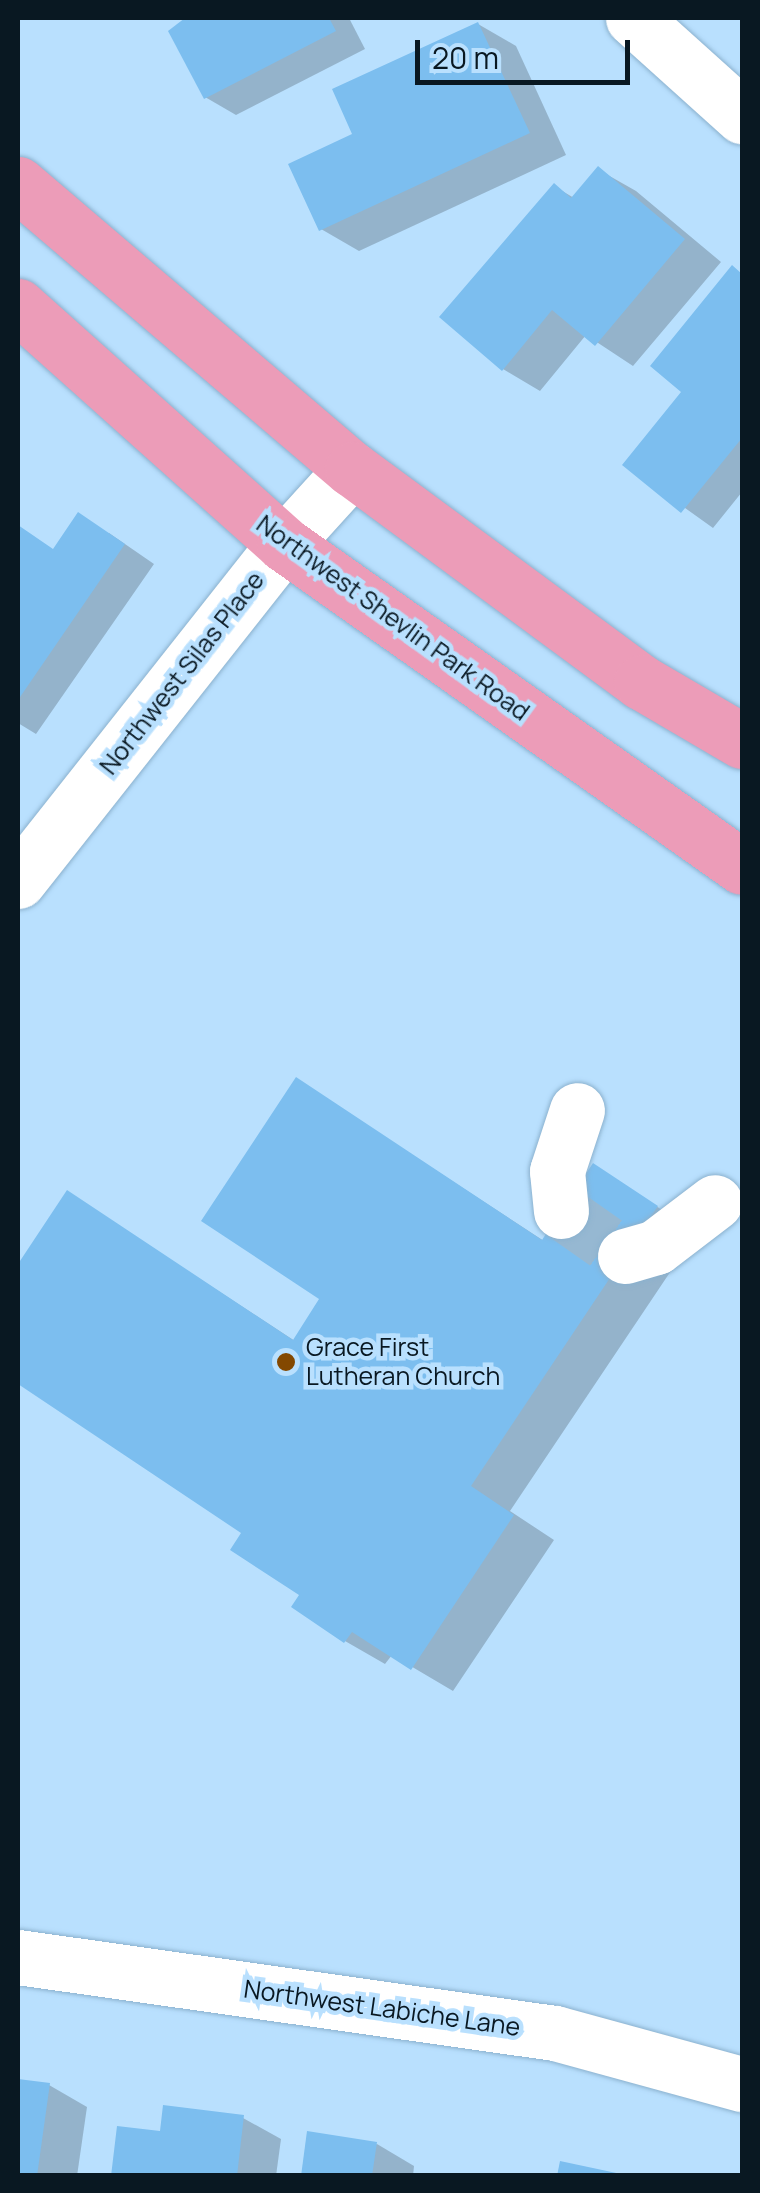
<!DOCTYPE html>
<html>
<head>
<meta charset="utf-8">
<style>
	body { margin:0 }
	#map { position:relative; width:760px; height:2193px; overflow:hidden; background:#b9e0fe; font-family:Manrope,sans-serif }
	div>[style] { position:absolute }
	[style*='--x'] { left:calc(var(--x)*1px); top:calc(var(--y)*1px); width:calc(var(--w)*1px); rotate:calc(var(--a)*1deg) }
	.shadow>* { inset:0; background:#0003 }
	.building>* { inset:0; background:#7cbeef }
	.minor-tunnel>* { height:55px; margin-top:-27.5px; transform-origin:0; background:repeating-linear-gradient(90deg,#96b8d2 0 55px,transparent 0 83px) }
	.roads { filter:drop-shadow(0 0 2px #8bb1ce) drop-shadow(0 0 2px #8bb1ce) }
	.minor>* { height:55px; margin:-27.5px; padding:0 27.5px; transform-origin:27.5px; border-radius:27.5px; background:#fff }
	.major>* { height:55px; margin:-27.5px; padding:0 27.5px; transform-origin:27.5px; border-radius:27.5px; background:#ec9cb8 }
	.dots>* { width:28px; height:28px; translate:-50% -50%; box-sizing:border-box; border:5px solid #b9e0fe; border-radius:50% }
	span { translate:-50% -50%; white-space:nowrap; text-align:center; line-height:1.15; -webkit-text-stroke:9px #b9e0fe; paint-order:stroke }
	.street-label { font-size:25px; color:#091822 }
	.poi-label { font-size:25px; color:#091822 }
	.left { translate:0 -50%; text-align:left }
	.frame { position:absolute; inset:0; border:20px solid #091822; pointer-events:none }
	.scale { position:absolute; left:415px; top:40px; width:215px; height:45px; box-sizing:border-box; border:5px solid #091822; border-top:0; padding-left:12px; font-size:30px; line-height:35px; white-space:nowrap; color:#091822; -webkit-text-stroke:8px #b9e0fe; paint-order:stroke }
</style>
</head>
<body>
<div id="map">
	<div class="shadow">
		<div style="clip-path:polygon(187px 18px,349px 18px,365px 49px,236px 115px,205px 97px)"></div>
		<div style="clip-path:polygon(478px 24px,516px 46px,566px 155px,359px 251px,321px 229px,355px 135px)"></div>
		<div style="clip-path:polygon(599px 170px,636px 191px,721px 262px,633px 366px,586px 335px,540px 391px,503px 369px,554px 186px,574px 198px)"></div>
		<div style="clip-path:polygon(733px 268px,742px 274px,742px 492px,713px 528px,625px 465px,685px 391px)"></div>
		<div style="clip-path:polygon(18px 527px,55px 551px,109px 533px,154px 564px,36px 734px,18px 723px)"></div>
		<div style="clip-path:polygon(297px 1080px,544px 1241px,594px 1167px,697px 1232px,510px 1511px,554px 1540px,453px 1691px,392px 1655px,385px 1664px,345px 1641px,244px 1532px,18px 1381px,18px 1269px,68px 1193px,295px 1341px,322px 1298px)"></div>
		<div style="clip-path:polygon(18px 2081px,49px 2085px,87px 2107px,77px 2176px,18px 2176px)"></div>
		<div style="clip-path:polygon(243px 2118px,281px 2139px,276px 2176px,113px 2176px)"></div>
		<div style="clip-path:polygon(377px 2144px,414px 2166px,413px 2176px,303px 2176px)"></div>
	</div>
	<div class="building">
		<div style="clip-path:polygon(185px 18px,329px 18px,336px 31px,204px 99px,168px 31px)"></div>
		<div style="clip-path:polygon(478px 22px,530px 133px,319px 231px,288px 164px,352px 134px,332px 89px)"></div>
		<div style="clip-path:polygon(598px 166px,685px 239px,595px 346px,552px 310px,502px 371px,439px 317px,554px 183px,571px 198px)"></div>
		<div style="clip-path:polygon(732px 265px,742px 274px,742px 438px,681px 513px,622px 465px,681px 392px,650px 366px)"></div>
		<div style="clip-path:polygon(78px 512px,125px 544px,18px 700px,18px 525px,53px 549px)"></div>
		<div style="clip-path:polygon(296px 1077px,542px 1240px,593px 1163px,658px 1206px,471px 1486px,514px 1515px,411px 1670px,352px 1632px,344px 1643px,291px 1607px,299px 1595px,230px 1550px,241px 1533px,18px 1384px,18px 1264px,67px 1190px,293px 1340px,319px 1299px,201px 1221px)"></div>
		<div style="clip-path:polygon(18px 2079px,50px 2083px,37px 2176px,18px 2176px)"></div>
		<div style="clip-path:polygon(163px 2105px,244px 2115px,237px 2176px,111px 2176px,117px 2126px,160px 2131px)"></div>
		<div style="clip-path:polygon(307px 2131px,377px 2142px,372px 2176px,301px 2176px)"></div>
		<div style="clip-path:polygon(560px 2161px,621px 2174px,621px 2176px,557px 2176px)"></div>
	</div>
	<div class="minor-tunnel">
		<div style="--x:561;--y:1211;--w:78;--a:35.1"></div>
	</div>
	<div class="roads">
		<div class="minor">
			<div style="--x:633;--y:18;--w:147;--a:42"></div>
			<div style="--x:18;--y:881;--w:429;--a:-51.7"></div>
			<div style="--x:284;--y:544;--w:101;--a:-47.8"></div>
			<div style="--x:561;--y:1211;--w:40;--a:-95.7"></div>
			<div style="--x:557;--y:1171;--w:64;--a:-71.8"></div>
			<div style="--x:625;--y:1256;--w:32;--a:-16"></div>
			<div style="--x:656;--y:1247;--w:74;--a:-37.3"></div>
			<div style="--x:18;--y:1957;--w:542;--a:8.06"></div>
			<div style="--x:555;--y:2033;--w:194;--a:15.3"></div>
		</div>
		<div class="major">
			<div style="--x:18;--y:184;--w:439;--a:40.5"></div>
			<div style="--x:352;--y:469;--w:359;--a:36.4"></div>
			<div style="--x:641;--y:682;--w:117;--a:30.3"></div>
			<div style="--x:18;--y:306;--w:357;--a:41.8"></div>
			<div style="--x:284;--y:544;--w:560;--a:35.19"></div>
		</div>
	</div>
	<div class="dots">
		<div style="left:286px;top:1362px;background:#834800"></div>
	</div>
	<div class="street-label">
		<span style="left:393px;top:618px;rotate:36deg">Northwest Shevlin Park Road</span>
		<span style="left:182px;top:673px;rotate:-52deg">Northwest Silas Place</span>
		<span style="left:382px;top:2008px;rotate:8deg">Northwest Labiche Lane</span>
	</div>
	<div class="poi-label">
		<span class="left" style="left:306px;top:1362px">Grace First<br>Lutheran Church</span>
	</div>
	<div class="frame"></div>
	<div class="scale">20 m</div>
</div>
</body>
</html>
